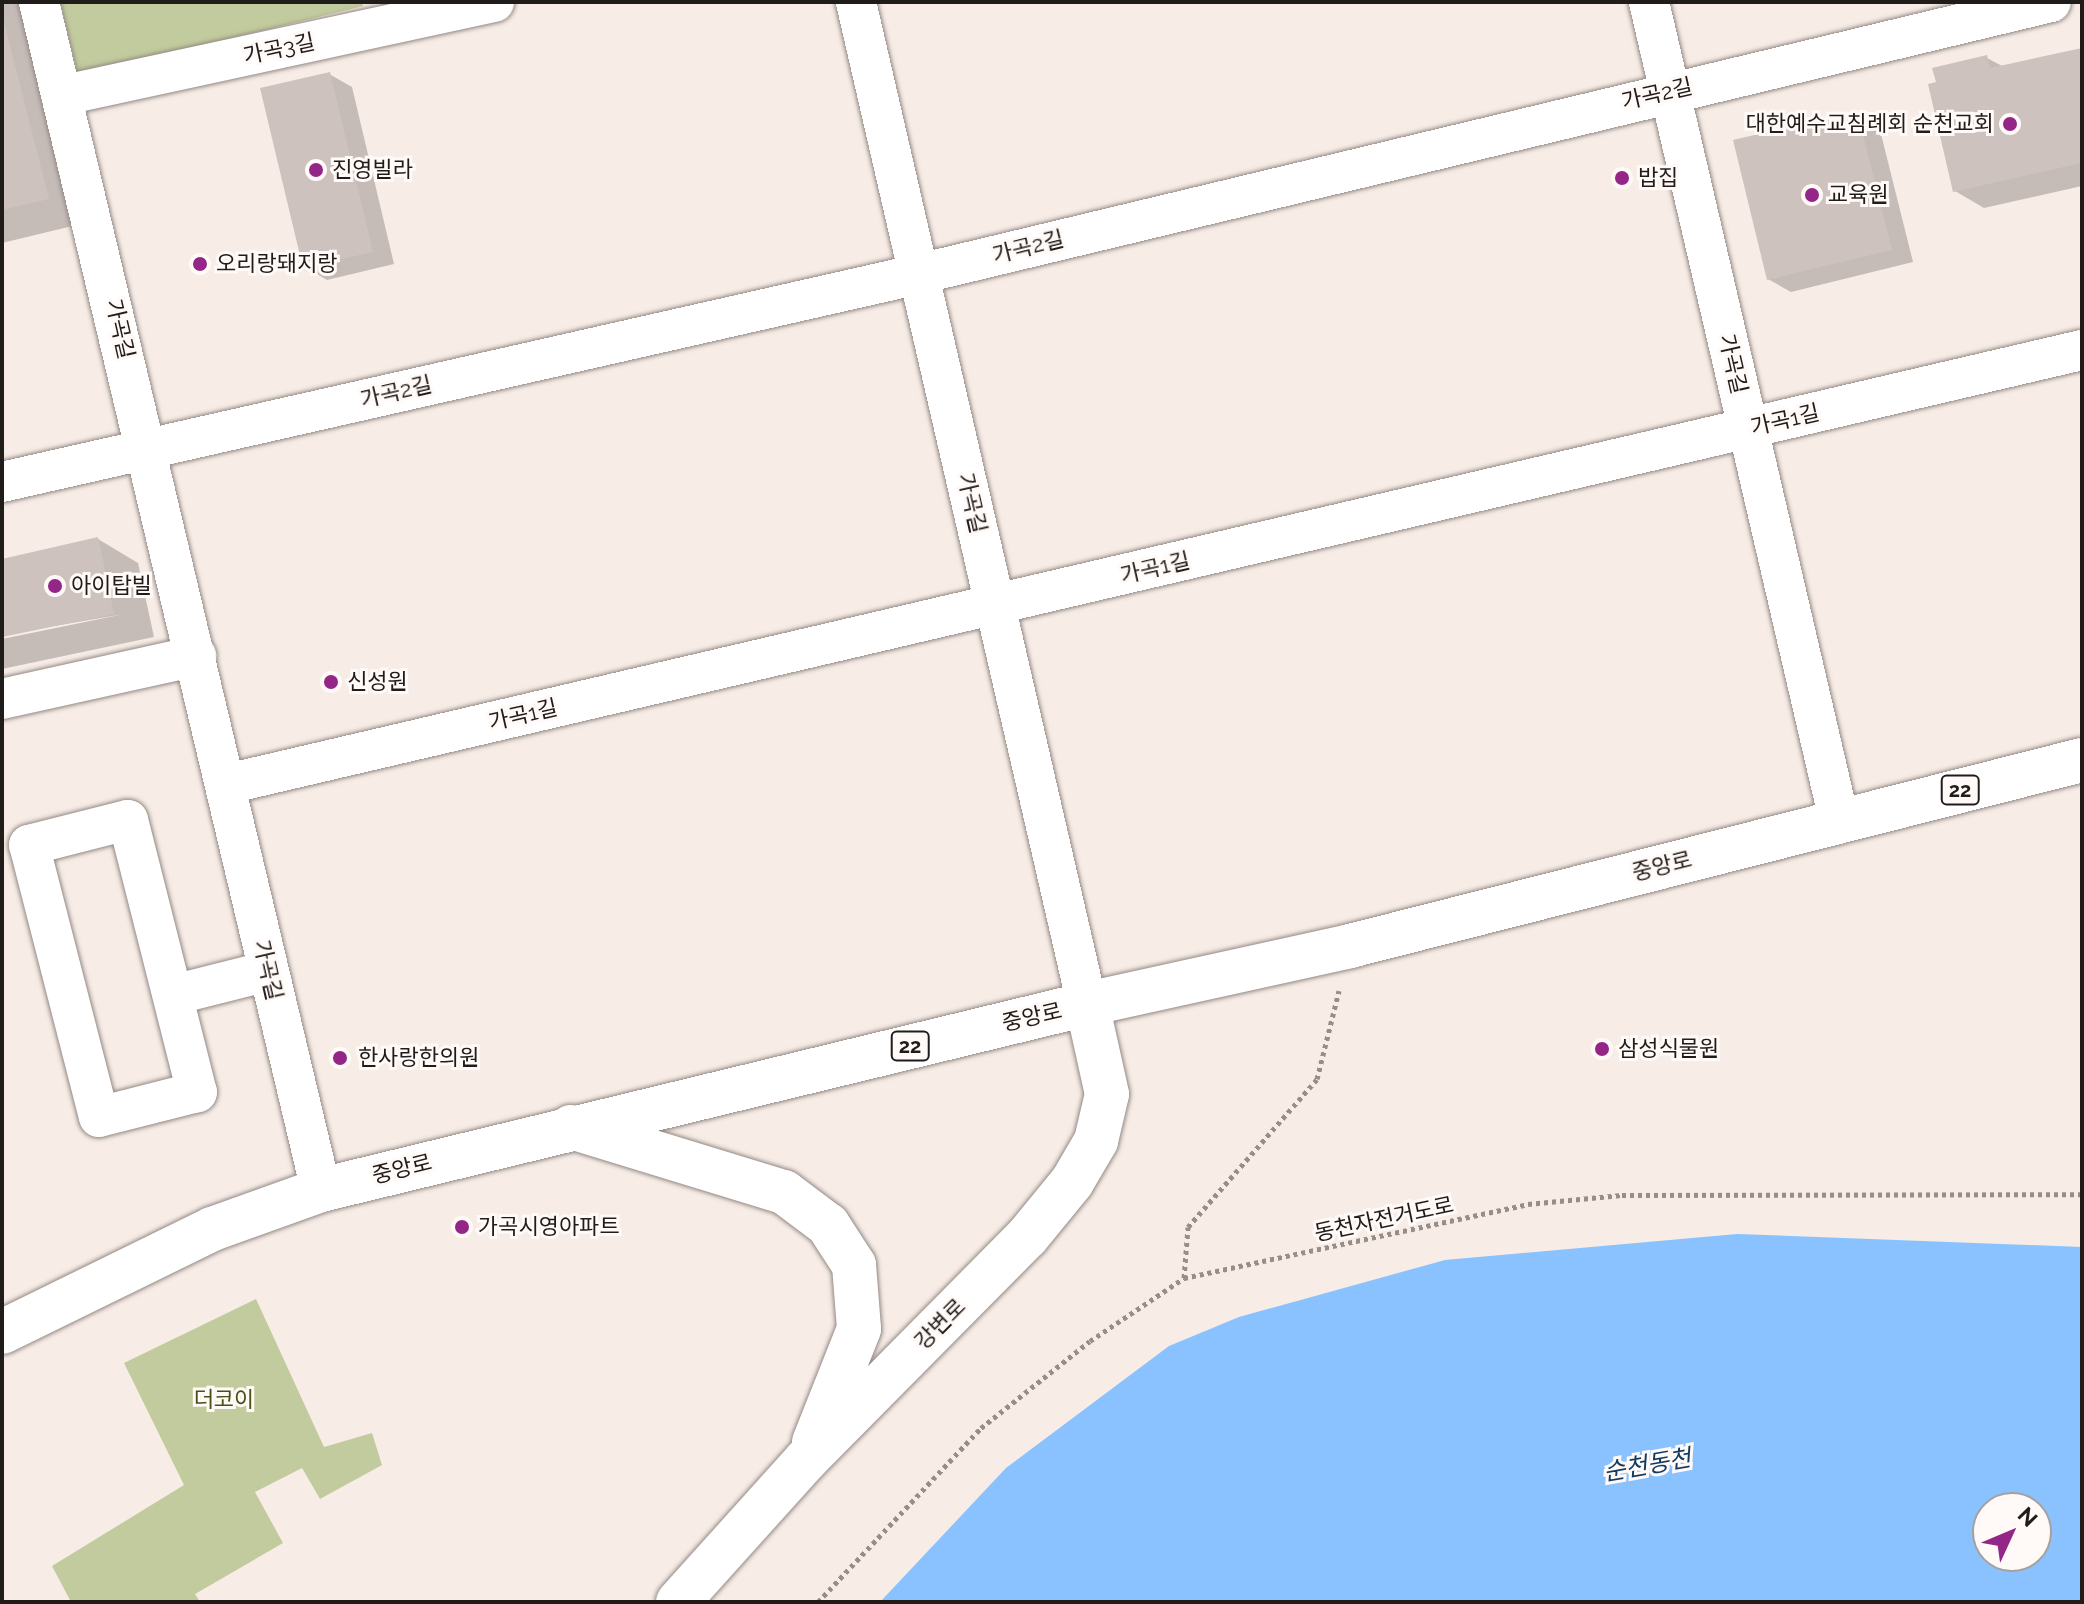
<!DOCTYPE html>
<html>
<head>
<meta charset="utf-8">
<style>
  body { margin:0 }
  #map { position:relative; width:2084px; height:1604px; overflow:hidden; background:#f7ece6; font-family:Raleway,"Noto Sans KR",sans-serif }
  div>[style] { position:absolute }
  .green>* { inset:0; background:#c2cb9d }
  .water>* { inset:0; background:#89c2ff }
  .shadow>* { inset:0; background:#0003 }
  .building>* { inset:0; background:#cdc2bd }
  .path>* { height:5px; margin-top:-2.5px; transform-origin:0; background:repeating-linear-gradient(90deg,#968e8a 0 4px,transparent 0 8px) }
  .roads { filter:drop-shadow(0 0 2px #938984) drop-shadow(0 0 2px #938984) }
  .minor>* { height:40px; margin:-20px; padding:0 20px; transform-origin:20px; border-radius:20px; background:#fff }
  .major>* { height:44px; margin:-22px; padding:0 22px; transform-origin:22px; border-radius:22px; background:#fff }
  .dots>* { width:22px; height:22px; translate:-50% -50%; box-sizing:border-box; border:4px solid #fffaf8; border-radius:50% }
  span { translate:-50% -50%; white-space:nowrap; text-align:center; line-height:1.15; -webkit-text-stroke:6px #fffaf8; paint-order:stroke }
  .shield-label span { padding:2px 6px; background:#fffaf8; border:2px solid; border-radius:6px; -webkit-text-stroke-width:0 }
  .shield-label { font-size:20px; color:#201c1a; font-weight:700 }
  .street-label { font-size:22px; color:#201c1a }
  .poi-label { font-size:22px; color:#201c1a }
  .right { translate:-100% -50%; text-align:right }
  .left { translate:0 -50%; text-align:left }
  .park-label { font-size:22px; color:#485015 }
  .water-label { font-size:24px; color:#123b61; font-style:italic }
  .frame { position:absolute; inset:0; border:4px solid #201c1a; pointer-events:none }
  .north { position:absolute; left:1972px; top:1492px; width:80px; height:80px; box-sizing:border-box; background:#fffaf8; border:2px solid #a6a19f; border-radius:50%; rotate:46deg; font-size:22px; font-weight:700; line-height:32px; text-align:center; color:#201c1a }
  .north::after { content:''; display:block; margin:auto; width:28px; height:36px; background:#932687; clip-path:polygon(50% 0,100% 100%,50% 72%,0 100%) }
</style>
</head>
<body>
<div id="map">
  <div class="green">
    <i style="clip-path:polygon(60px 2px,362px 2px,363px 6px,78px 76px)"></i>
    <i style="clip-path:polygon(256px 1299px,324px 1447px,372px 1433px,382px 1465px,320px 1499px,302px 1468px,255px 1492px,283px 1543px,195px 1594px,200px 1602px,71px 1602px,52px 1566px,184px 1485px,124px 1363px)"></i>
  </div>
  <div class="water">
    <i style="clip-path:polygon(evenodd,1737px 1234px,2082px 1247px,2082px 1602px,880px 1602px,1006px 1468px,1169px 1346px,1239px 1317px,1445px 1260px,1737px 1234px,1988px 1508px,2036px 1508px,2036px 1556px,1988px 1556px,1988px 1508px)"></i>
  </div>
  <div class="shadow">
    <i style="clip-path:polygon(2px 2px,34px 2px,89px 222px,2px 243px)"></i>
    <i style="clip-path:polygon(376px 2px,493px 2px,409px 21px)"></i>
    <i style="clip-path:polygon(2082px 50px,2082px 186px,1984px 208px,1955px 191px,1987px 58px,2004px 67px)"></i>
    <i style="clip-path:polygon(329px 74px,352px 87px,394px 264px,327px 280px,305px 267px)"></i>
    <i style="clip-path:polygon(1857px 113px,1879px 126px,1913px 262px,1791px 292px,1768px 279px)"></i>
    <i style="clip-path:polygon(98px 539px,138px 563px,154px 637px,2px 669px,2px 639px,124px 614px,2px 635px,2px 561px)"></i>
  </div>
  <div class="building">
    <i style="clip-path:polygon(2px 14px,49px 199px,2px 210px)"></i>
    <i style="clip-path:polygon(2082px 48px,2082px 163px,1953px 192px,1928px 84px,1936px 82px,1932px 68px,1987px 55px,1990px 68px)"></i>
    <i style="clip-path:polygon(330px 72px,373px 252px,303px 268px,260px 88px)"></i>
    <i style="clip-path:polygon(1857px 111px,1892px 250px,1767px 280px,1733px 140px)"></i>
    <i style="clip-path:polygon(98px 537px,114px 614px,2px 637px,2px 559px)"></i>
  </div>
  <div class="path">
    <i style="left:1184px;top:1278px;width:51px;rotate:-85.5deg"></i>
    <i style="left:1188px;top:1227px;width:196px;rotate:-48.9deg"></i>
    <i style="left:1317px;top:1079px;width:91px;rotate:-76deg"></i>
    <i style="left:818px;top:1602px;width:238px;rotate:-46.9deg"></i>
    <i style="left:981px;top:1428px;width:139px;rotate:-38.6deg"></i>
    <i style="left:1090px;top:1341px;width:113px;rotate:-33.8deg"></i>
    <i style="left:1184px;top:1278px;width:352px;rotate:-12.1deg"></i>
    <i style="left:1528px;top:1204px;width:94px;rotate:-5.5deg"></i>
    <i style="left:1622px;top:1195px;width:460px;rotate:-0.1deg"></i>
  </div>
  <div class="roads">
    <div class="minor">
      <i style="left:39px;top:2px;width:1221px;rotate:76.65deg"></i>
      <i style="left:856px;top:2px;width:1028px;rotate:77.02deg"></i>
      <i style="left:1649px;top:2px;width:840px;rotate:76.92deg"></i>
      <i style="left:64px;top:95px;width:440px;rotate:-12.2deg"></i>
      <i style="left:2px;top:482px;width:940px;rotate:-12.78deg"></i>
      <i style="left:919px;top:274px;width:1164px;rotate:-13.51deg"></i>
      <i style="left:2px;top:699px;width:199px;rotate:-12.5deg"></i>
      <i style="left:227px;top:784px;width:1905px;rotate:-13.17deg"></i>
      <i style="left:128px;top:820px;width:281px;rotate:75.8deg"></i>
      <i style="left:197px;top:1092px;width:101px;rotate:165.7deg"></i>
      <i style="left:99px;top:1117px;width:281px;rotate:-104.4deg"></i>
      <i style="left:29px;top:845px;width:102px;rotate:-14.2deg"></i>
      <i style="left:173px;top:995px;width:98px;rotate:-14.2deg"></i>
    </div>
    <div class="major">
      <i style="left:571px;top:1127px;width:223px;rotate:17deg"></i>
      <i style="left:784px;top:1192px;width:55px;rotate:36.9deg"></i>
      <i style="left:828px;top:1225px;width:48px;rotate:57deg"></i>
      <i style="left:854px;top:1265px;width:64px;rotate:85.5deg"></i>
      <i style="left:859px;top:1329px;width:122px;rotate:111.7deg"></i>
      <i style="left:2px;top:1332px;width:234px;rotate:-26.1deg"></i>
      <i style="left:212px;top:1229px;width:116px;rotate:-19.7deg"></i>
      <i style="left:321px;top:1190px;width:788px;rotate:-13.65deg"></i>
      <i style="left:1087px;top:1004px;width:269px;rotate:-12.4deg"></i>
      <i style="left:1350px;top:946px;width:755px;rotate:-14.26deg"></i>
      <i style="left:678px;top:1602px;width:191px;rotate:-48deg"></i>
      <i style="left:806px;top:1460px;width:314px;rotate:-45.3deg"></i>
      <i style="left:1027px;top:1237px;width:71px;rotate:-50.7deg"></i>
      <i style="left:1072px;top:1182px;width:48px;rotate:-59.7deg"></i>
      <i style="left:1096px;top:1141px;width:48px;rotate:-76.8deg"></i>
      <i style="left:1107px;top:1094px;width:92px;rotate:-102.5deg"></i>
    </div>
  </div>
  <div class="dots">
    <i style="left:2010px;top:124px;background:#932687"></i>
    <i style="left:316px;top:170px;background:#932687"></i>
    <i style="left:1622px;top:178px;background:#932687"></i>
    <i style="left:1812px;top:195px;background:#932687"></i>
    <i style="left:200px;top:264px;background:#932687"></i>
    <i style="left:55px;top:586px;background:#932687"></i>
    <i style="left:331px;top:682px;background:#932687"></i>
    <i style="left:1602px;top:1049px;background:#932687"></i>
    <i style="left:340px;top:1058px;background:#932687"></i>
    <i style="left:462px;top:1227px;background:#932687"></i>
  </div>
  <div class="shield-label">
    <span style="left:1960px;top:790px">22</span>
    <span style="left:910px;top:1046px">22</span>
  </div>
  <div class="street-label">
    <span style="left:279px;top:49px;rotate:-12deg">가곡3길</span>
    <span style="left:1657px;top:94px;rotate:-13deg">가곡2길</span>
    <span style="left:1028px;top:247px;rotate:-14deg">가곡2길</span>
    <span style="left:120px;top:329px;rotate:77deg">가곡길</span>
    <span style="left:1733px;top:364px;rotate:77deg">가곡길</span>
    <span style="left:396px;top:392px;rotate:-13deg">가곡2길</span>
    <span style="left:1785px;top:420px;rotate:-13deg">가곡1길</span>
    <span style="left:972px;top:503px;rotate:77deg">가곡길</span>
    <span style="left:1155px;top:568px;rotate:-13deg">가곡1길</span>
    <span style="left:523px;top:715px;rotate:-13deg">가곡1길</span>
    <span style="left:1662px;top:866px;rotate:-14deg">중앙로</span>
    <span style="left:268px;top:970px;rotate:77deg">가곡길</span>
    <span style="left:1032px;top:1017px;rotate:-13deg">중앙로</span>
    <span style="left:402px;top:1169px;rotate:-14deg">중앙로</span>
    <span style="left:1384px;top:1219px;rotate:-12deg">동천자전거도로</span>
    <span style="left:940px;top:1324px;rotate:-45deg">강변로</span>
  </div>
  <div class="poi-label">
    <span class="right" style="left:1994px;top:124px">대한예수교침례회 순천교회</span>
    <span class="left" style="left:332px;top:170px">진영빌라</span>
    <span class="left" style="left:1638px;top:178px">밥집</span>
    <span class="left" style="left:1828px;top:195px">교육원</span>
    <span class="left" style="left:216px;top:264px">오리랑돼지랑</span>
    <span class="left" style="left:71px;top:586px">아이탑빌</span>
    <span class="left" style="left:347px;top:682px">신성원</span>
    <span class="left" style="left:1618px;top:1049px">삼성식물원</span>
    <span class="left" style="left:358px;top:1058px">한사랑한의원</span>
    <span class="left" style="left:478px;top:1227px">가곡시영아파트</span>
  </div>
  <div class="park-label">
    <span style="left:224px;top:1400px">더코이</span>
  </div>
  <div class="water-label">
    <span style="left:1647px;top:1465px;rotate:-10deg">순천동천</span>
  </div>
  <div class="frame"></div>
  <div class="north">N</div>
</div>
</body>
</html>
